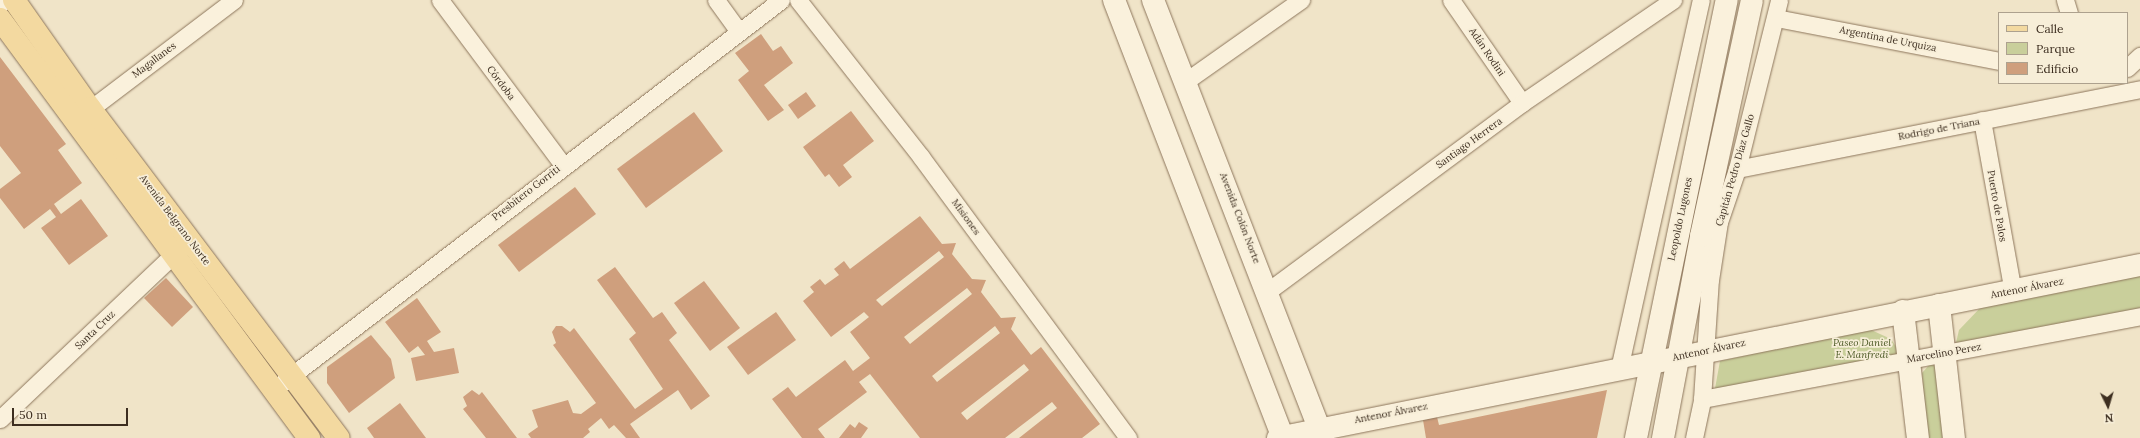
<!DOCTYPE html>
<html>
<head>
<meta charset="utf-8">
<style>
  body { margin:0 }
  #map { position:relative; width:2140px; height:438px; overflow:hidden; background:#f0e4c8; font-family:Lora,serif }
  div>[style] { position:absolute }
  .green>* { inset:0; background:#c9cf9b }
  .building>* { inset:0; background:#cf9f7d }
  .roads { filter:drop-shadow(0 0 1px #8d765c) drop-shadow(0 0 1px #8d765c) }
  .street>* { height:17px; margin:-8.5px; padding:0 8.5px; transform-origin:8.5px; border-radius:8.5px; background:#faf1dc }
  .secondary>* { height:22px; margin:-11px; padding:0 11px; transform-origin:11px; border-radius:11px; background:#faf1dc }
  .primary>* { height:22px; margin:-11px; padding:0 11px; transform-origin:11px; border-radius:11px; background:#f3d9a0 }
  span { translate:-50% -50%; white-space:nowrap; text-align:center; line-height:1.15; -webkit-text-stroke:3.5px #f7eed8; paint-order:stroke }
  .street-label { font-size:10px; color:#3d2e20 }
  .park-label { font-size:10px; color:#4d5a26; font-style:italic }
  .legend { position:absolute; left:1998px; top:12px; width:130px; height:72px; box-sizing:border-box; background:#f7eed8; border:1px solid #ada18e; margin:0; padding:5px 7px; list-style:none; font-size:12px; color:#3d2e20 }
  .legend li { display:flex; align-items:center; gap:8px; height:20px }
  .legend b { width:20px; border:1px solid #ada18e }
  .north { position:absolute; left:2088px; top:386px; width:40px; height:40px; -webkit-text-stroke:3px #f7eed8; paint-order:stroke; rotate:175deg; font-size:11px; font-weight:700; line-height:16px; text-align:center; color:#3d2e20 }
  .north::after { content:''; display:block; margin:auto; width:14px; height:18px; background:#3d2e20; clip-path:polygon(50% 0,100% 100%,50% 72%,0 100%) }
  .scale { position:absolute; left:12px; top:408px; width:116px; height:18px; box-sizing:border-box; border:2px solid #3d2e20; border-top:0; padding-left:5px; font-size:12px; line-height:14px; white-space:nowrap; color:#3d2e20; -webkit-text-stroke:3px #f7eed8; paint-order:stroke }
</style>
</head>
<body>
<div id="map">
  <div class="green">
    <i style="clip-path:polygon(2140px 273px,2140px 311px,1955px 347px,1959px 330px,1981px 307px)"></i>
    <i style="clip-path:polygon(1869px 329px,1891px 339px,1902px 356px,1714px 394px,1720px 361px)"></i>
    <i style="clip-path:polygon(1930px 364px,1939px 367px,1947px 438px,1927px 438px,1922px 373px)"></i>
  </div>
  <div class="building">
    <i style="clip-path:polygon(761px 34px,773px 51px,781px 46px,793px 63px,764px 85px,784px 110px,768px 121px,738px 80px,749px 71px,735px 53px)"></i>
    <i style="clip-path:polygon(0 57px,66px 144px,58px 150px,82px 183px,54px 204px,61px 214px,81px 199px,108px 236px,69px 265px,41px 228px,56px 217px,50px 209px,24px 229px,0 198px,0 189px,21px 173px,0 146px)"></i>
    <i style="clip-path:polygon(806px 92px,816px 106px,798px 119px,788px 105px)"></i>
    <i style="clip-path:polygon(851px 111px,874px 141px,843px 165px,852px 177px,839px 187px,829px 174px,825px 177px,803px 147px)"></i>
    <i style="clip-path:polygon(694px 112px,723px 151px,646px 208px,617px 169px)"></i>
    <i style="clip-path:polygon(575px 187px,596px 214px,519px 272px,498px 245px)"></i>
    <i style="clip-path:polygon(evenodd,920px 216px,942px 244px,956px 243px,952px 254px,972px 279px,986px 280px,981px 292px,1001px 318px,1016px 317px,1011px 329px,1031px 355px,1041px 347px,1100px 424px,1082px 438px,1019px 438px,1057px 408px,1052px 402px,1005px 438px,920px 438px,870px 374px,859px 382px,867px 392px,818px 429px,825px 438px,802px 438px,772px 399px,788px 387px,796px 397px,845px 360px,853px 371px,870px 358px,850px 332px,869px 317px,864px 312px,831px 337px,803px 301px,814px 292px,810px 287px,820px 279px,825px 285px,839px 275px,834px 269px,844px 261px,850px 269px,920px 216px,939px 251px,944px 257px,882px 306px,876px 300px,939px 251px,920px 216px,967px 288px,972px 294px,910px 344px,904px 337px,967px 288px,920px 216px,995px 326px,1000px 333px,937px 382px,932px 376px,995px 326px,920px 216px,1024px 364px,1029px 370px,967px 420px,961px 413px,1024px 364px)"></i>
    <i style="clip-path:polygon(615px 267px,653px 318px,662px 312px,677px 333px,669px 340px,710px 396px,691px 410px,678px 390px,630px 424px,640px 438px,626px 438px,614px 425px,609px 429px,601px 418px,588px 429px,590px 432px,583px 438px,531px 438px,528px 434px,538px 427px,532px 410px,568px 400px,573px 413px,581px 414px,596px 403px,553px 345px,556px 343px,552px 332px,556px 326px,562px 326px,570px 332px,574px 328px,635px 409px,663px 389px,629px 339px,636px 333px,597px 280px)"></i>
    <i style="clip-path:polygon(166px 278px,193px 307px,172px 327px,144px 298px)"></i>
    <i style="clip-path:polygon(704px 281px,740px 328px,710px 351px,674px 303px)"></i>
    <i style="clip-path:polygon(417px 298px,441px 332px,427px 341px,434px 352px,454px 348px,459px 373px,416px 381px,411px 358px,425px 355px,418px 346px,409px 353px,385px 322px)"></i>
    <i style="clip-path:polygon(776px 312px,796px 340px,748px 375px,727px 347px)"></i>
    <i style="clip-path:polygon(371px 335px,391px 359px,395px 378px,349px 413px,327px 383px,327px 367px)"></i>
    <i style="clip-path:polygon(472px 390px,479px 395px,482px 392px,517px 438px,486px 438px,463px 409px,467px 406px,463px 397px)"></i>
    <i style="clip-path:polygon(1607px 390px,1597px 438px,1426px 438px,1423px 420px,1437px 417px,1439px 425px)"></i>
    <i style="clip-path:polygon(400px 403px,426px 438px,374px 438px,367px 428px)"></i>
    <i style="clip-path:polygon(859px 422px,868px 428px,861px 438px,839px 438px,850px 424px,855px 428px)"></i>
  </div>
  <div class="roads">
    <div class="street">
      <i style="left:440px;top:0;width:206px;rotate:53.3deg"></i>
      <i style="left:716px;top:0;width:39px;rotate:54deg"></i>
      <i style="left:798px;top:0;width:199px;rotate:51.9deg"></i>
      <i style="left:921px;top:157px;width:349px;rotate:53.6deg"></i>
      <i style="left:1451px;top:0;width:125px;rotate:55.4deg"></i>
      <i style="left:2065px;top:0;width:14px;rotate:73deg"></i>
      <i style="left:0;top:4px;width:6px;rotate:-39deg"></i>
      <i style="left:1776px;top:18px;width:227px;rotate:10.9deg"></i>
      <i style="left:2127px;top:68px;width:18px;rotate:-43deg"></i>
      <i style="left:1186px;top:81px;width:141px;rotate:-35.2deg"></i>
      <i style="left:81px;top:116px;width:192px;rotate:-37.2deg"></i>
      <i style="left:1982px;top:120px;width:175px;rotate:79.8deg"></i>
      <i style="left:1737px;top:169px;width:411px;rotate:-11.2deg"></i>
      <i style="left:1268px;top:291px;width:316px;rotate:-36.5deg"></i>
      <i style="left:1522px;top:103px;width:183px;rotate:-34.3deg"></i>
      <i style="left:1619px;top:369px;width:378px;rotate:-77.5deg"></i>
      <i style="left:282px;top:383px;width:629px;rotate:-37.51deg"></i>
      <i style="left:1702px;top:399px;width:446px;rotate:-10.7deg"></i>
      <i style="left:0;top:419px;width:251px;rotate:-43.5deg"></i>
      <i style="left:1694px;top:438px;width:40px;rotate:-78deg"></i>
      <i style="left:1702px;top:399px;width:119px;rotate:-86.2deg"></i>
      <i style="left:1710px;top:280px;width:59px;rotate:-81.2deg"></i>
      <i style="left:1719px;top:222px;width:56px;rotate:-71.2deg"></i>
      <i style="left:1737px;top:169px;width:174px;rotate:-76deg"></i>
    </div>
    <div class="secondary">
      <i style="left:1114px;top:0;width:469px;rotate:68.9deg"></i>
      <i style="left:1153px;top:0;width:470px;rotate:68.8deg"></i>
      <i style="left:1939px;top:305px;width:134px;rotate:83.6deg"></i>
      <i style="left:1903px;top:311px;width:128px;rotate:83.3deg"></i>
      <i style="left:1278px;top:438px;width:879px;rotate:-11.35deg"></i>
      <i style="left:1636px;top:438px;width:447px;rotate:-78.3deg"></i>
      <i style="left:1663px;top:438px;width:206px;rotate:-79.3deg"></i>
      <i style="left:1701px;top:236px;width:241px;rotate:-77.8deg"></i>
    </div>
    <div class="primary">
      <i style="left:14px;top:0;width:132px;rotate:54.9deg"></i>
      <i style="left:90px;top:108px;width:413px;rotate:53deg"></i>
      <i style="left:0;top:19px;width:521px;rotate:53.59deg"></i>
    </div>
  </div>
  <div class="street-label">
    <span style="left:1888px;top:39px;rotate:11deg">Argentina de Urquiza</span>
    <span style="left:1487px;top:52px;rotate:56deg">Adán Rodini</span>
    <span style="left:154px;top:60px;rotate:-37deg">Magallanes</span>
    <span style="left:501px;top:83px;rotate:53deg">Córdoba</span>
    <span style="left:1939px;top:129px;rotate:-11deg">Rodrigo de Triana</span>
    <span style="left:1469px;top:143px;rotate:-36deg">Santiago Herrera</span>
    <span style="left:1735px;top:170px;rotate:-74deg">Capitán Pedro Díaz Gallo</span>
    <span style="left:526px;top:193px;rotate:-38deg">Presbítero Gorriti</span>
    <span style="left:1997px;top:206px;rotate:80deg">Puerto de Palos</span>
    <span style="left:966px;top:217px;rotate:54deg">Misiones</span>
    <span style="left:1240px;top:218px;rotate:69deg">Avenida Colón Norte</span>
    <span style="left:1680px;top:219px;rotate:-78deg">Leopoldo Lugones</span>
    <span style="left:175px;top:220px;rotate:53deg">Avenida Belgrano Norte</span>
    <span style="left:2027px;top:288px;rotate:-11deg">Antenor Álvarez</span>
    <span style="left:95px;top:330px;rotate:-44deg">Santa Cruz</span>
    <span style="left:1709px;top:350px;rotate:-12deg">Antenor Álvarez</span>
    <span style="left:1944px;top:353px;rotate:-10deg">Marcelino Perez</span>
    <span style="left:1391px;top:413px;rotate:-11deg">Antenor Álvarez</span>
  </div>
  <div class="park-label">
    <span style="left:1862px;top:348px">Paseo Daniel<br>E. Manfredi</span>
  </div>
  <ul class="legend">
  <li><b style="height:5px;background:#f3d9a0"></b>Calle</li>
  <li><b style="height:11px;background:#c9cf9b"></b>Parque</li>
  <li><b style="height:11px;background:#cf9f7d"></b>Edificio</li>
  </ul>
  <div class="north">N</div>
  <div class="scale">50 m</div>
</div>
</body>
</html>
